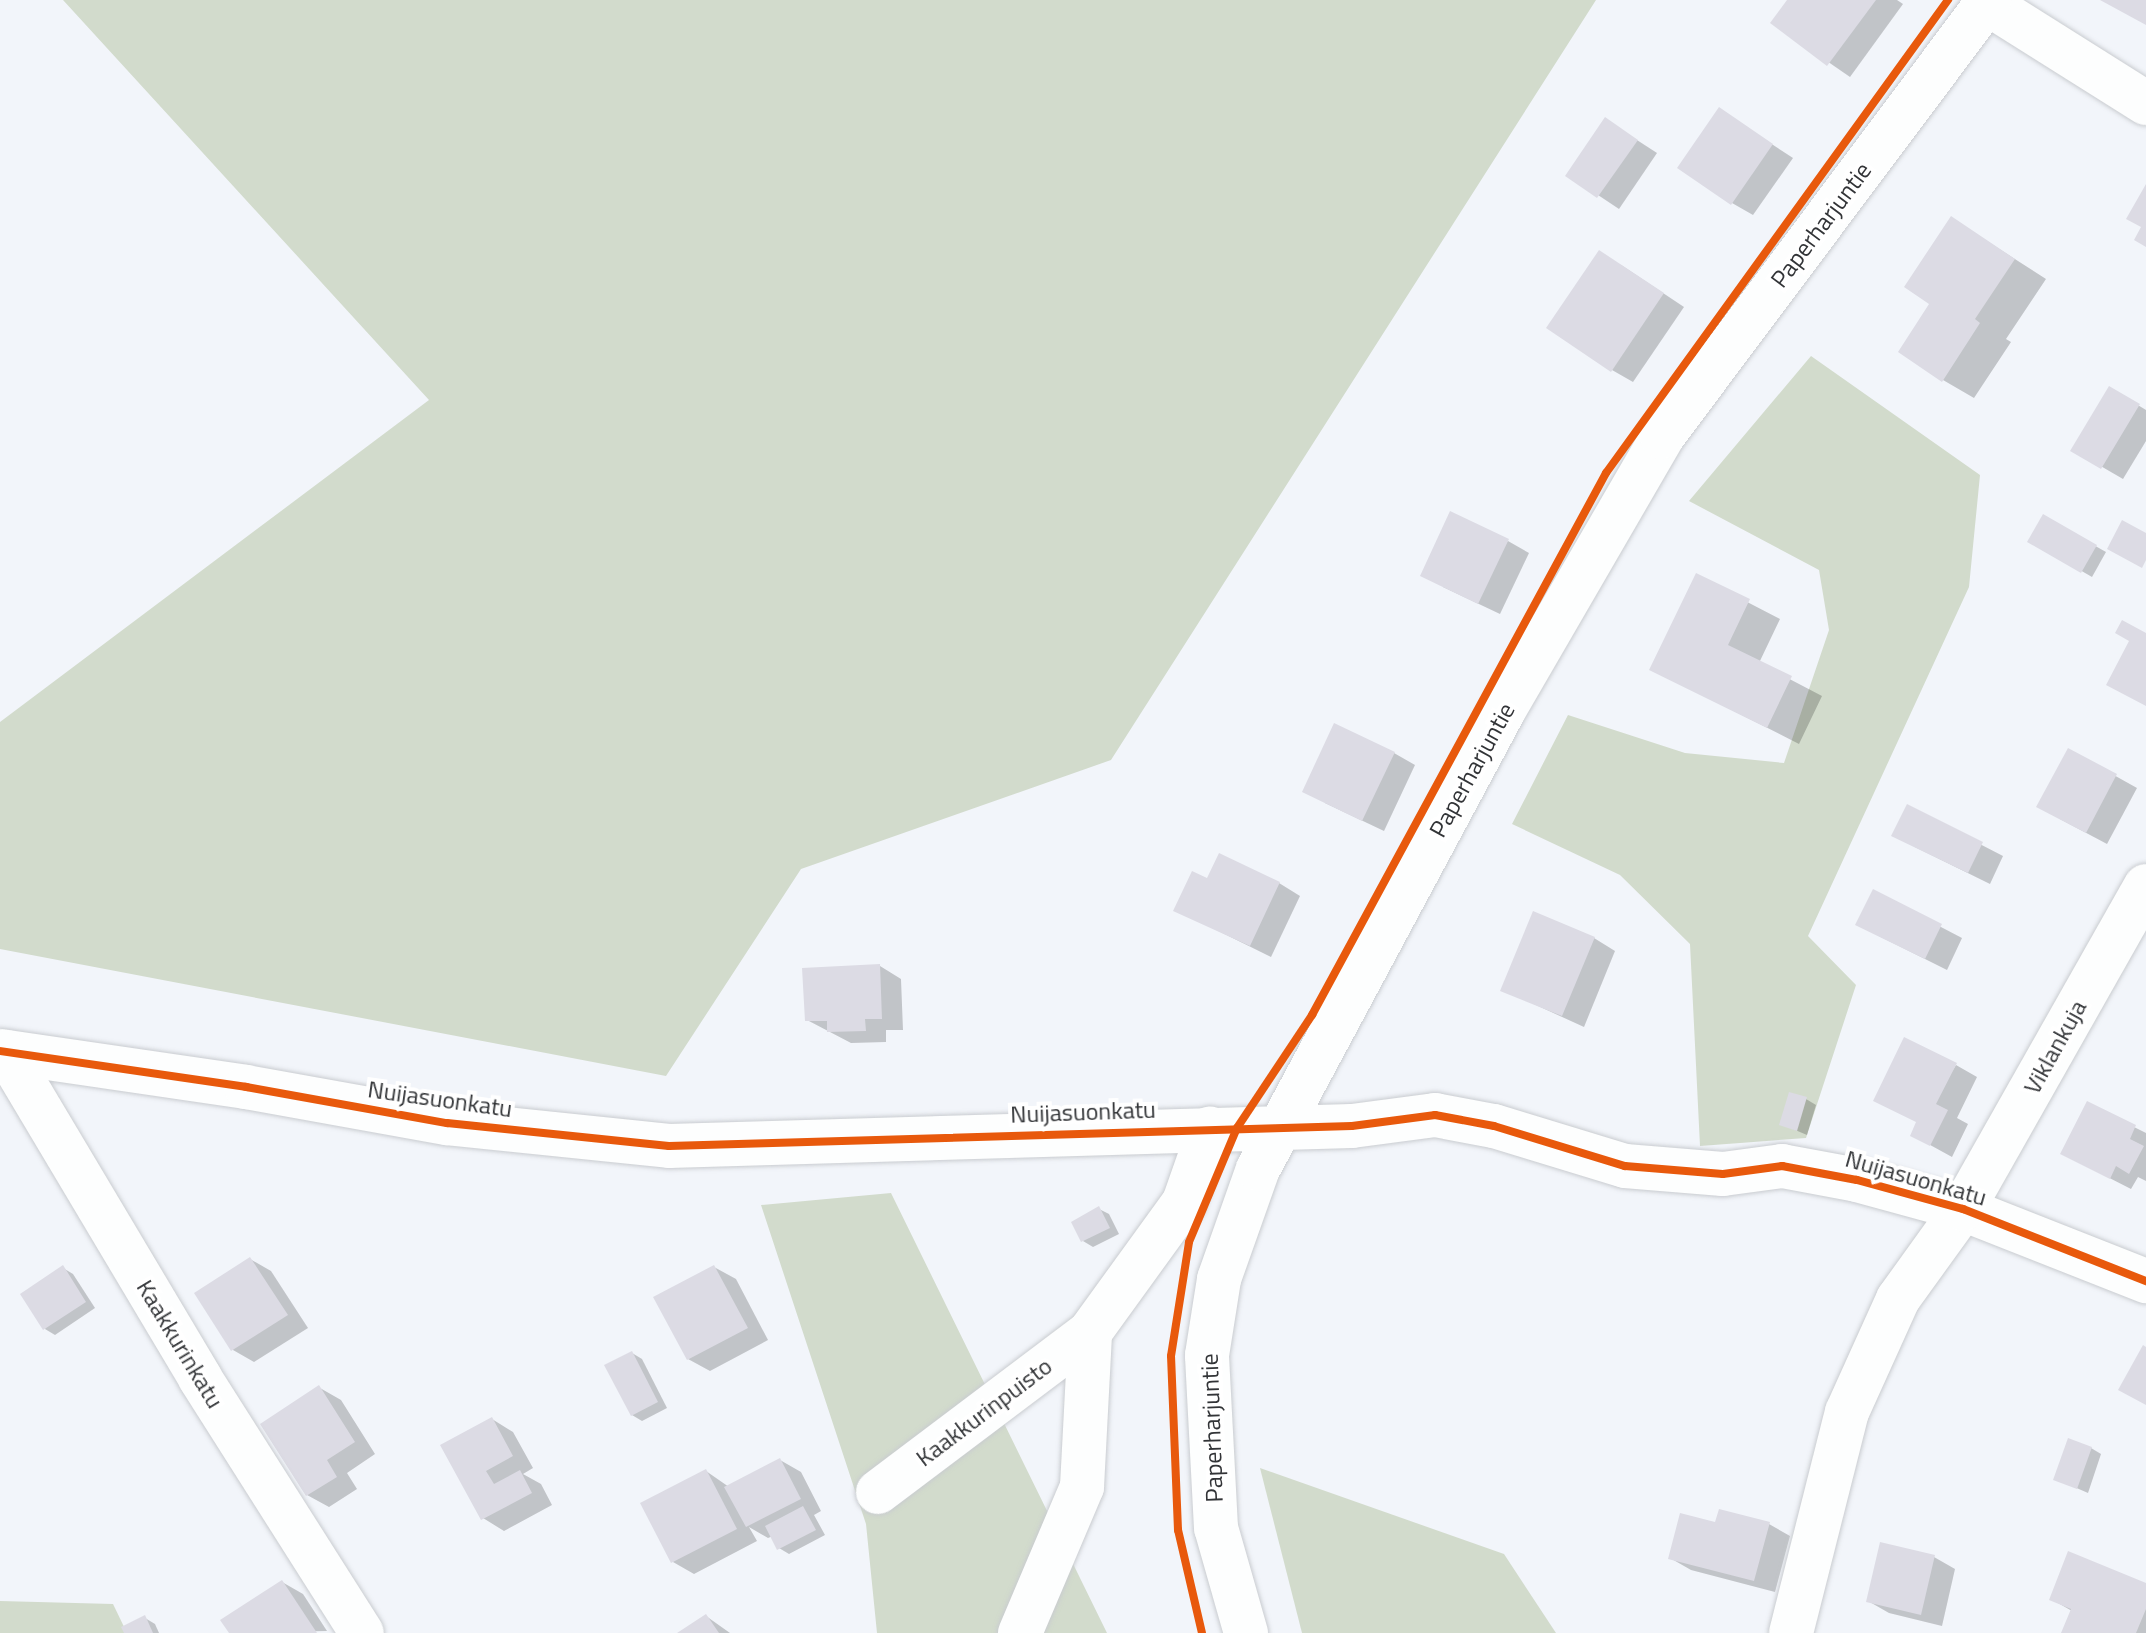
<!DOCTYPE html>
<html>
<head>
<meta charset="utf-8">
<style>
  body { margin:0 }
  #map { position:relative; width:2146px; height:1633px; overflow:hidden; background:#f2f5fa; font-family:"Titillium Web",sans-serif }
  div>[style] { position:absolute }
  .forest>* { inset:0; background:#d2dbcc }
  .shadow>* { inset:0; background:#0003 }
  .building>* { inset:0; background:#dcdbe4 }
  .roads { filter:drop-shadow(0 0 2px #c9ccd0) drop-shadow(0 0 2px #c9ccd0) }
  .minor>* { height:44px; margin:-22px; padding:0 22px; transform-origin:22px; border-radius:22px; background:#fdfefe }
  .cycleway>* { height:8px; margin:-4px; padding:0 4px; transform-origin:4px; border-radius:4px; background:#e8590c }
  span { translate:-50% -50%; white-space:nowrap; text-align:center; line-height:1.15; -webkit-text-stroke:8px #fff; paint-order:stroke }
  .street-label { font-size:24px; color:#323437 }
</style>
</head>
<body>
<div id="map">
  <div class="forest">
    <i style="clip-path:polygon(63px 0,1596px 0,1111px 760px,801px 869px,666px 1076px,0 949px,0 722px,429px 400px)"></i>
    <i style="clip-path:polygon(1811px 356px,1980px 475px,1969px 587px,1808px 936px,1856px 985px,1806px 1138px,1700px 1146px,1690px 944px,1620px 875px,1512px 824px,1568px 715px,1685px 753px,1784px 763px,1829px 630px,1819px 570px,1689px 501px)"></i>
    <i style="clip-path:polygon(891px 1193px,1107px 1633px,877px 1633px,866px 1524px,761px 1205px)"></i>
    <i style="clip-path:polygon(1260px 1468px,1504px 1554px,1556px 1633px,1302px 1633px)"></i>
    <i style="clip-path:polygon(0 1601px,113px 1604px,127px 1633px,0 1633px)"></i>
  </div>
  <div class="shadow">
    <i style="clip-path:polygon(1789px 0,1897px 0,1903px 4px,1850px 77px,1772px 23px)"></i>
    <i style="clip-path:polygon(1720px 110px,1793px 158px,1753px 215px,1732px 203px)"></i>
    <i style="clip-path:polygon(1606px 120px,1657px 153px,1619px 209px,1568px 175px)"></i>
    <i style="clip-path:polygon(1951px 218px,2046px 279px,2006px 339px,2011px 342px,1974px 398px,1943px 380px)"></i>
    <i style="clip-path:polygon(1621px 265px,1684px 307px,1633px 382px,1612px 370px)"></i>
    <i style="clip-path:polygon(2110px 388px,2146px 410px,2146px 441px,2123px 479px,2073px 450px)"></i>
    <i style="clip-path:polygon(2044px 517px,2106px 552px,2092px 577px,2030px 541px)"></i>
    <i style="clip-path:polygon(1508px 541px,1529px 553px,1500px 614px,1443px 587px)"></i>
    <i style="clip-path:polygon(1697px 576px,1780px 619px,1759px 663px,1822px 696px,1799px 744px,1651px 669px)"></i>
    <i style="clip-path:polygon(2069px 750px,2137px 788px,2107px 844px,2060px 819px)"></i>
    <i style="clip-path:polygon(1394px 753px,1415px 765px,1384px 831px,1325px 803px)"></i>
    <i style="clip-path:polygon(1908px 807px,2003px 856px,1990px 884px,1915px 847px)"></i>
    <i style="clip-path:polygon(1208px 880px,1279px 883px,1300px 896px,1271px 957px,1176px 910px)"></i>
    <i style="clip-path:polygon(1874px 892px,1962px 938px,1947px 970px,1879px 936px)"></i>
    <i style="clip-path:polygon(1594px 938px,1615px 951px,1584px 1027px,1503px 990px)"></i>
    <i style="clip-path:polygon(880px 966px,901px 979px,903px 1030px,886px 1030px,886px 1042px,851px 1043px,807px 1020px)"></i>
    <i style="clip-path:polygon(1956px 1065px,1977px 1077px,1957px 1118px,1968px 1124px,1952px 1157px,1912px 1135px)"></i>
    <i style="clip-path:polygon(1806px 1099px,1816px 1105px,1807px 1135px,1781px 1124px)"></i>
    <i style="clip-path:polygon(2088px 1104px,2146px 1133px,2146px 1181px,2138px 1177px,2131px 1189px,2084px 1165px)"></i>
    <i style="clip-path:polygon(1099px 1209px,1109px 1214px,1119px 1234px,1093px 1247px,1083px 1241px)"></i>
    <i style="clip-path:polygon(250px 1259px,271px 1271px,308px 1328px,254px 1362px,233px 1350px)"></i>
    <i style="clip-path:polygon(714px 1267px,736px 1279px,768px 1340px,710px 1371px,688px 1359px)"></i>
    <i style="clip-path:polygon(63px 1268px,73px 1274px,95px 1308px,55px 1335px,45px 1329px)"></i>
    <i style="clip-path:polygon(632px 1353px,642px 1359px,667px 1408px,642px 1421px,632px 1415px)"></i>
    <i style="clip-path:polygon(320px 1388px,341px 1400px,375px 1454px,347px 1473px,357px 1489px,329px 1507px,307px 1495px)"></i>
    <i style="clip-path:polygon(492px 1419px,513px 1432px,533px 1468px,523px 1474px,541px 1484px,552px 1505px,504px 1531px,483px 1518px,443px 1446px)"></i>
    <i style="clip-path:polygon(2091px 1448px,2101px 1454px,2088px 1493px,2056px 1479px)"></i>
    <i style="clip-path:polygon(780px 1460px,801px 1472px,821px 1511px,814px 1515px,825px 1535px,789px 1554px,779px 1548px,773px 1536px,768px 1538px,749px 1527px,757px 1541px,694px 1574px,673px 1562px,706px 1471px,729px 1487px)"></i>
    <i style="clip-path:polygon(1769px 1524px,1790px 1536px,1775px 1592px,1691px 1570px,1670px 1558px,1717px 1525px)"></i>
    <i style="clip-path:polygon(1934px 1557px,1955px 1569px,1942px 1626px,1889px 1613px,1868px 1601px)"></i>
    <i style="clip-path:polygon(282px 1582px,303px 1594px,327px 1631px,231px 1633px)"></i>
    <i style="clip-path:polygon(2146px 1585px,2146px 1633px,2063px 1633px,2072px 1611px,2051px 1599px)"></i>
    <i style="clip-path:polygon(706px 1616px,730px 1633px,681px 1633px)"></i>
    <i style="clip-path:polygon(145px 1618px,155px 1624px,159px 1633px,126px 1633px)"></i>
  </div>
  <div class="building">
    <i style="clip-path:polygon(1787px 0,1876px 0,1827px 66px,1770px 23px)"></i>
    <i style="clip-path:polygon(2100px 0,2146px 0,2146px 25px)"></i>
    <i style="clip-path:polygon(1719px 107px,1773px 144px,1731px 205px,1677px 168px)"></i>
    <i style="clip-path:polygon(1605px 117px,1638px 140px,1597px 198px,1565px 176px)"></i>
    <i style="clip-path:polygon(2146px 184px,2146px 247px,2134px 240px,2141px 227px,2126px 219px)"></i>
    <i style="clip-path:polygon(1951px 216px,2015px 259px,1975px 319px,1980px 323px,1942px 382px,1898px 352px,1929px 304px,1904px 287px)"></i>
    <i style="clip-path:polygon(1599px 250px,1664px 293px,1611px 372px,1546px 328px)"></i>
    <i style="clip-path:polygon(2109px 386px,2140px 404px,2101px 469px,2070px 451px)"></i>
    <i style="clip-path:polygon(1450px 511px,1509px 539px,1478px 604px,1420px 576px)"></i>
    <i style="clip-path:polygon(2043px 514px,2097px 545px,2081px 573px,2027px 542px)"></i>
    <i style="clip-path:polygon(2122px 520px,2146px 533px,2146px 560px,2142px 568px,2107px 549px)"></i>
    <i style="clip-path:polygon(1696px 573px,1750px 599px,1728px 645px,1792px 676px,1767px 728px,1649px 670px)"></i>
    <i style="clip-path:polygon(2122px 620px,2146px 633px,2146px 706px,2106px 685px,2129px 641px,2115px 633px)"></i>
    <i style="clip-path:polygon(1334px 723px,1395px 752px,1362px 821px,1302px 792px)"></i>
    <i style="clip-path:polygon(2068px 748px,2117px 774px,2086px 833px,2036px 807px)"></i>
    <i style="clip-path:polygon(1907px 804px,1983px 842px,1968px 873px,1891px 836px)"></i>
    <i style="clip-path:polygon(1219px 853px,1280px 882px,1250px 946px,1173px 911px,1192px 871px,1207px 878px)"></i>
    <i style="clip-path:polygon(1873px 889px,1942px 924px,1925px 959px,1855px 925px)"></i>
    <i style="clip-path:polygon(1533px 911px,1595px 937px,1562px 1016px,1500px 991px)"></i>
    <i style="clip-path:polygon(880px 964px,882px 1019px,865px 1019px,866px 1031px,827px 1032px,827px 1021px,805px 1021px,802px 968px)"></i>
    <i style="clip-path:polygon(1904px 1037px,1957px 1063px,1936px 1104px,1948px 1110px,1930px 1146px,1910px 1136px,1916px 1122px,1873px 1101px)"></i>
    <i style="clip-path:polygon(1789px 1092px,1807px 1097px,1797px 1131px,1779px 1125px)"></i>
    <i style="clip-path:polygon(2087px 1101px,2136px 1125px,2130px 1139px,2144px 1146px,2129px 1174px,2116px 1166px,2110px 1179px,2060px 1154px)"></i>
    <i style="clip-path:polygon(1099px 1206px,1110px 1228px,1081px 1242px,1071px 1222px)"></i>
    <i style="clip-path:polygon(250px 1257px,288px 1315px,231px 1351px,194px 1293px)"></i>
    <i style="clip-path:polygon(63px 1265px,86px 1302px,43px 1330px,20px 1294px)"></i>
    <i style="clip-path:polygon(714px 1265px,748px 1328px,687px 1360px,653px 1297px)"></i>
    <i style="clip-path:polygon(2143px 1345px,2146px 1347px,2146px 1405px,2118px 1390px)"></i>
    <i style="clip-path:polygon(632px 1351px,658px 1402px,631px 1416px,604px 1365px)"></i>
    <i style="clip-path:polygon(319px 1385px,355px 1442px,327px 1460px,337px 1477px,306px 1496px,260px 1424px)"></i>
    <i style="clip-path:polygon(492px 1417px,513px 1456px,486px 1471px,494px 1484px,520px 1470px,532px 1493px,481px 1520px,440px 1445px)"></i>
    <i style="clip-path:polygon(2068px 1438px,2092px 1447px,2077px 1489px,2053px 1480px)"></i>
    <i style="clip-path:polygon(780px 1458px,801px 1499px,746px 1527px,724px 1487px)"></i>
    <i style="clip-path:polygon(706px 1469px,737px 1529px,671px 1563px,640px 1503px)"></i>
    <i style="clip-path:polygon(803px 1506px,816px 1530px,777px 1550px,765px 1526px)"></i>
    <i style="clip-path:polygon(1719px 1509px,1770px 1522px,1754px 1581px,1668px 1559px,1680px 1513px,1715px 1522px)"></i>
    <i style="clip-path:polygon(1880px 1542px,1935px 1555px,1921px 1615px,1866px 1602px)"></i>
    <i style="clip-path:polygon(2068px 1551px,2146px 1583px,2146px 1609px,2136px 1633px,2061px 1633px,2071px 1609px,2049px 1600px)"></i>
    <i style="clip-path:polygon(282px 1580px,317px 1633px,229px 1633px,220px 1620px)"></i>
    <i style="clip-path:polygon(706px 1614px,719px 1633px,677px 1633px)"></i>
    <i style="clip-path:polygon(145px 1615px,153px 1633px,124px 1633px,121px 1627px)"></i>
  </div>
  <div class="roads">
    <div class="minor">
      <i style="left:1987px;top:3px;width:188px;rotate:32.2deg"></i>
      <i style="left:0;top:1051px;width:249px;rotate:8.3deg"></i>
      <i style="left:246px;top:1087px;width:204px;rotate:10.2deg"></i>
      <i style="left:447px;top:1123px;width:223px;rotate:5.9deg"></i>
      <i style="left:669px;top:1146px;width:683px;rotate:-1.68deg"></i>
      <i style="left:1352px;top:1126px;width:84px;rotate:-7.5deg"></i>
      <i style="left:1435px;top:1115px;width:60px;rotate:10.6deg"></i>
      <i style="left:1494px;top:1126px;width:137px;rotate:17deg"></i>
      <i style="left:1625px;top:1166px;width:98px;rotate:4.7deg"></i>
      <i style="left:1723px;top:1174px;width:60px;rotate:-7.7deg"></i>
      <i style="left:1782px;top:1166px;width:76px;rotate:10.6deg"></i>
      <i style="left:1857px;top:1180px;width:110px;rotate:15.3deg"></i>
      <i style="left:1963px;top:1209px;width:197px;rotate:21.5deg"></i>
      <i style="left:6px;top:1052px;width:379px;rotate:59.2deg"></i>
      <i style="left:200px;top:1378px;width:302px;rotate:57.6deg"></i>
      <i style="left:878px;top:1492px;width:266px;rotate:-37deg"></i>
      <i style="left:1090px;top:1332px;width:160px;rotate:-54.1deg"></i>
      <i style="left:1184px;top:1202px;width:78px;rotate:-70.6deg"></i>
      <i style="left:1020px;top:1633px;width:159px;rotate:-67deg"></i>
      <i style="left:1082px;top:1487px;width:155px;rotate:-87deg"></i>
      <i style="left:1246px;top:1633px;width:109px;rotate:-105.9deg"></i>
      <i style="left:1216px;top:1528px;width:173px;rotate:-93deg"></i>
      <i style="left:1207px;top:1355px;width:77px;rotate:-81deg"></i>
      <i style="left:1219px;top:1279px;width:117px;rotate:-70.5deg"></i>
      <i style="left:1258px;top:1169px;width:521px;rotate:-61.81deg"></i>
      <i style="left:1504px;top:710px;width:315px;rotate:-59.9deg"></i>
      <i style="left:1662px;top:437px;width:546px;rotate:-53.19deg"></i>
      <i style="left:1791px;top:1633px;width:228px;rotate:-75.8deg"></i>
      <i style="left:1847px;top:1412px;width:124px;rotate:-65.7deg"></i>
      <i style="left:1898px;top:1299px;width:111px;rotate:-54.2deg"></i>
      <i style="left:1963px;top:1209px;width:371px;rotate:-60.5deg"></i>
    </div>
  </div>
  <div class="cycleway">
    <i style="left:0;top:1051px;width:249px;rotate:8.3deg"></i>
    <i style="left:246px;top:1087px;width:204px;rotate:10.2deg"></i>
    <i style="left:447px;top:1123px;width:223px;rotate:5.9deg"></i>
    <i style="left:669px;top:1146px;width:683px;rotate:-1.68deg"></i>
    <i style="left:1352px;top:1126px;width:84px;rotate:-7.5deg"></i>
    <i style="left:1435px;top:1115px;width:60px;rotate:10.6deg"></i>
    <i style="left:1494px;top:1126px;width:137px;rotate:17deg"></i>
    <i style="left:1625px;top:1166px;width:98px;rotate:4.7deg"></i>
    <i style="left:1723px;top:1174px;width:60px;rotate:-7.7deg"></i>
    <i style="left:1782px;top:1166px;width:76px;rotate:10.6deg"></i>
    <i style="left:1857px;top:1180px;width:110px;rotate:15.3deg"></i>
    <i style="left:1963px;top:1209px;width:197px;rotate:21.5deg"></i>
    <i style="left:1202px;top:1633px;width:106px;rotate:-103.1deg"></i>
    <i style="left:1178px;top:1530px;width:174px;rotate:-92.3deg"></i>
    <i style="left:1171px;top:1356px;width:115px;rotate:-81deg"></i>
    <i style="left:1189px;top:1242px;width:124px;rotate:-67.2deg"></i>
    <i style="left:1237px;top:1128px;width:136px;rotate:-56.4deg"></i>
    <i style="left:1312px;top:1015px;width:617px;rotate:-61.52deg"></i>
    <i style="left:1606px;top:473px;width:584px;rotate:-54.13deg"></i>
  </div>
  <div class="street-label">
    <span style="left:1821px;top:225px;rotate:-53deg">Paperharjuntie</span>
    <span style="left:1472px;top:770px;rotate:-61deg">Paperharjuntie</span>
    <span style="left:2055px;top:1047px;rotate:-61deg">Viklankuja</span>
    <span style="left:440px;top:1099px;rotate:8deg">Nuijasuonkatu</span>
    <span style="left:1083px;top:1112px;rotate:-2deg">Nuijasuonkatu</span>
    <span style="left:1916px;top:1178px;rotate:16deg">Nuijasuonkatu</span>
    <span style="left:180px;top:1344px;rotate:59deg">Kaakkurinkatu</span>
    <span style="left:984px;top:1412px;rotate:-37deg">Kaakkurinpuisto</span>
    <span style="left:1212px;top:1428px;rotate:-92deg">Paperharjuntie</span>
  </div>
</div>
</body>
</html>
